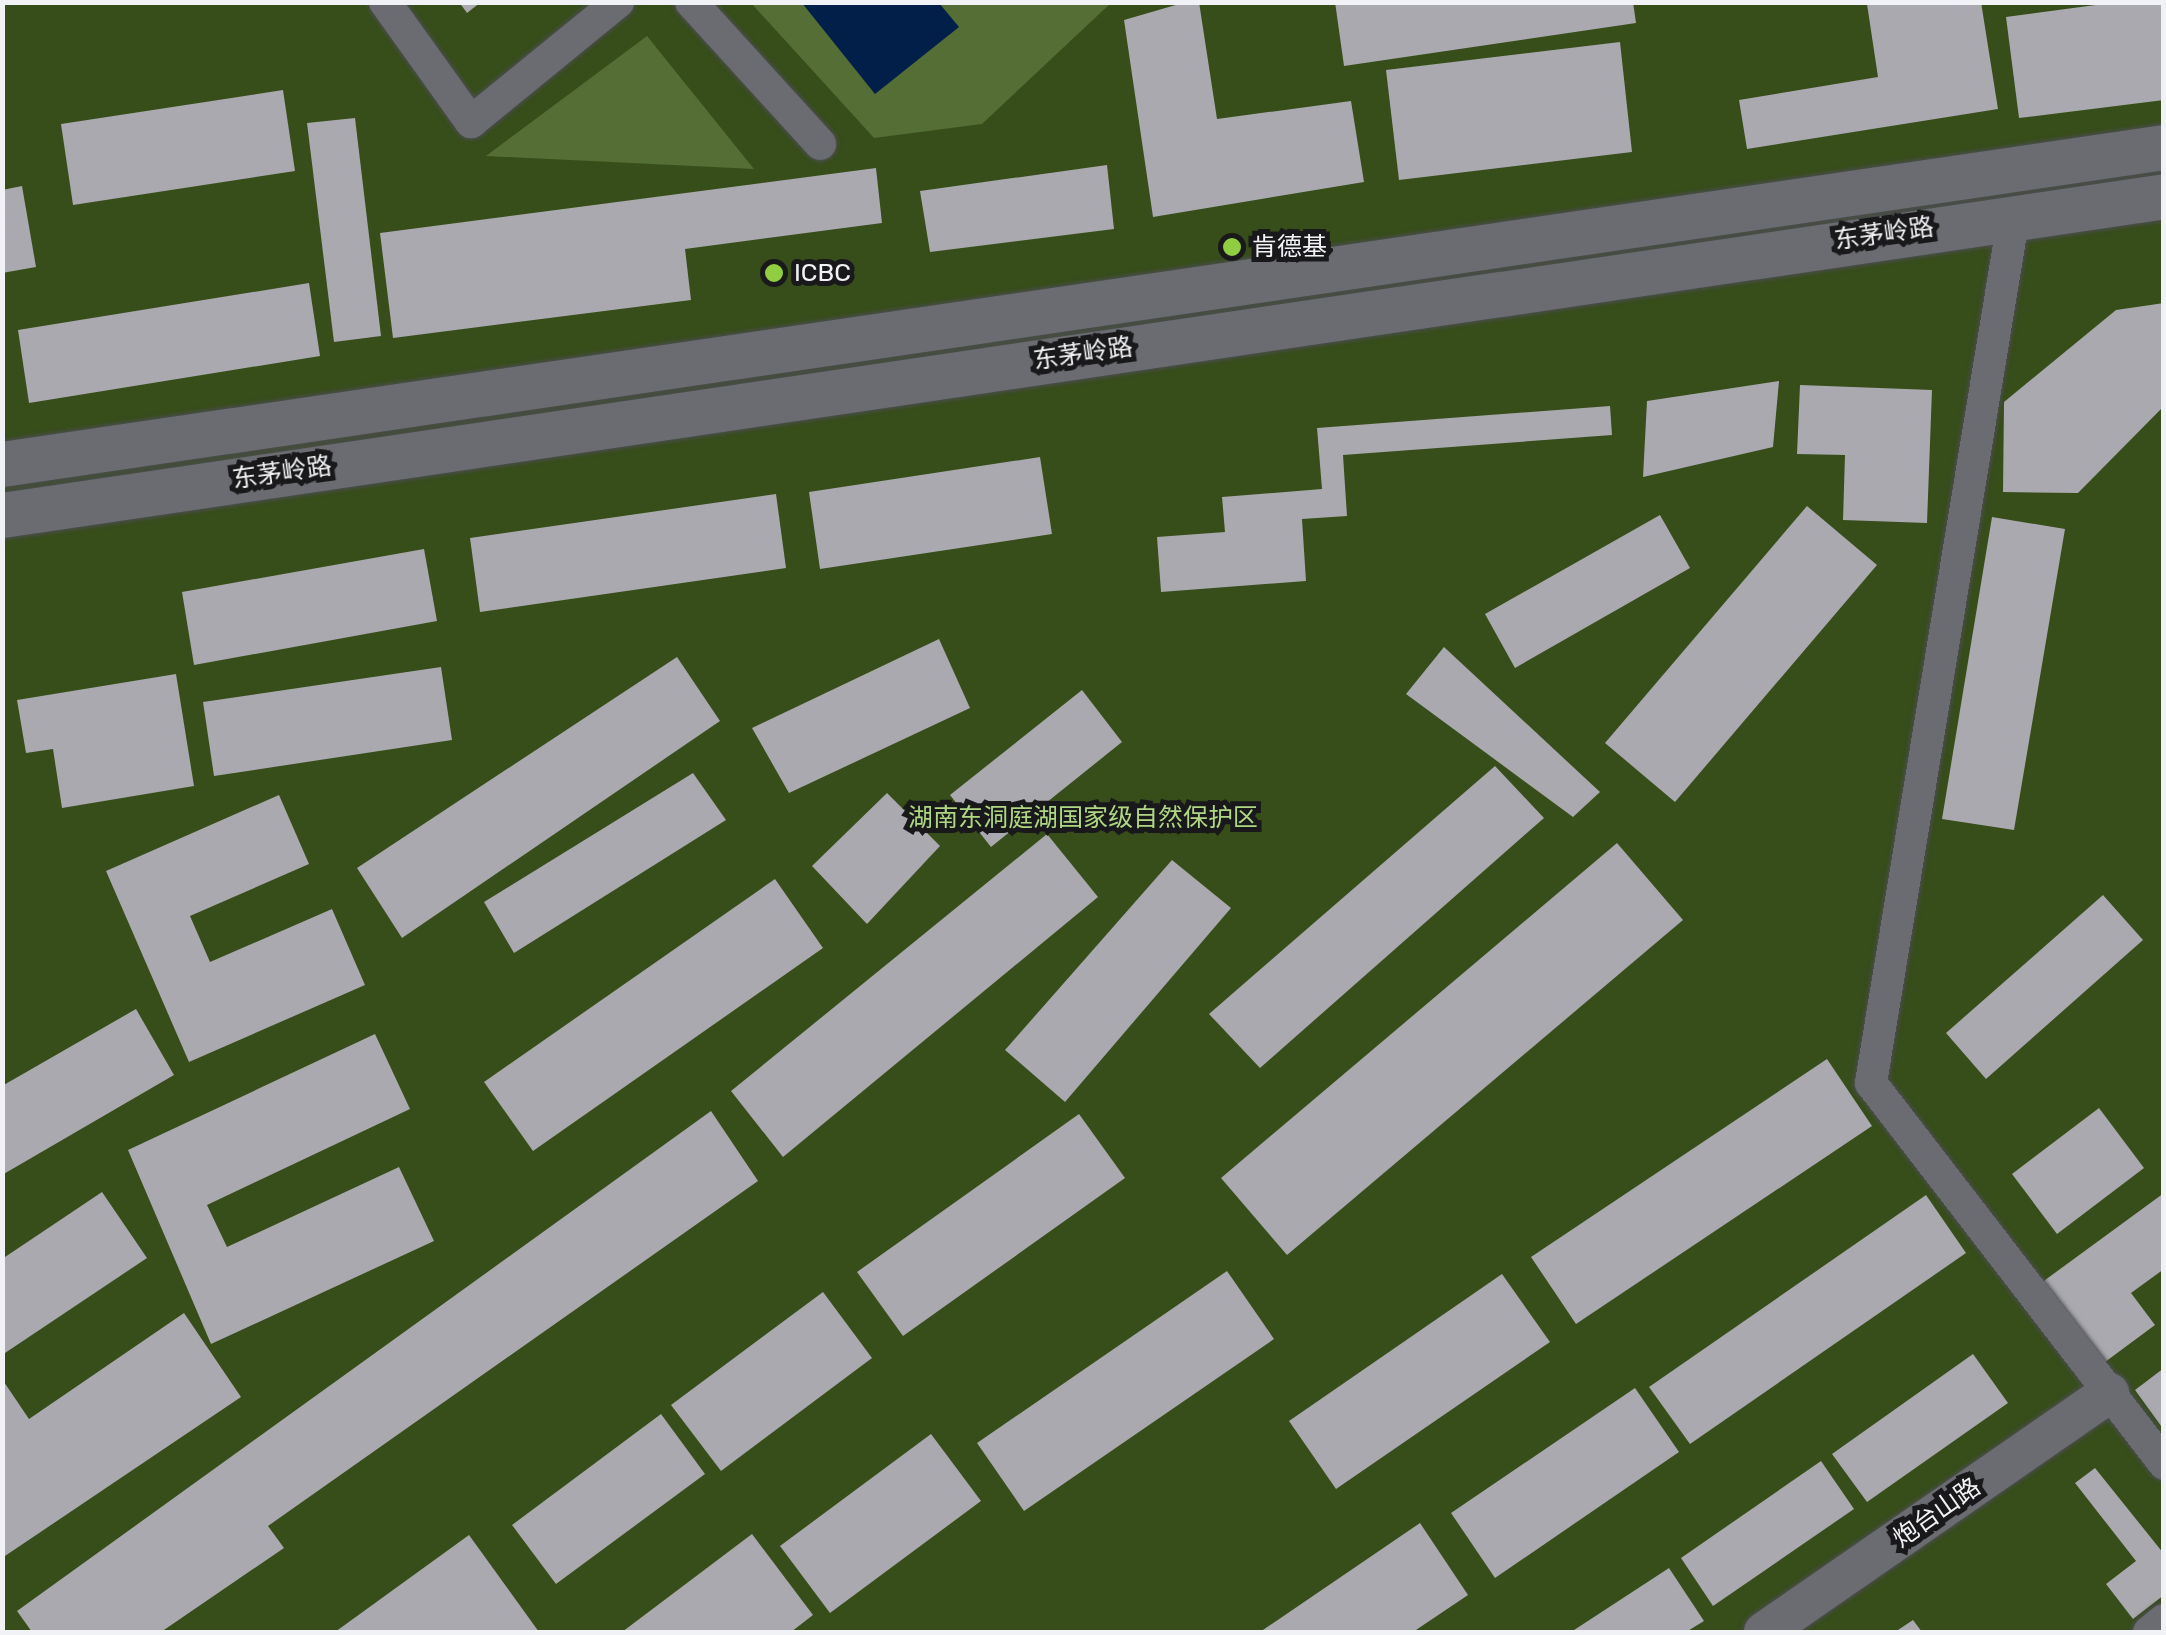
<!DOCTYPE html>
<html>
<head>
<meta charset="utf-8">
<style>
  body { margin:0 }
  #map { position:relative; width:2166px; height:1635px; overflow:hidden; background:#303136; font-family:Rubik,"Noto Sans SC",sans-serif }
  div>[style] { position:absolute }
  .green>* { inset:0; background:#374d1a }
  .forest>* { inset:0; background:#546e35 }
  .water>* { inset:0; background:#021f4a }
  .building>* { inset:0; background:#a9a9af }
  .roads { filter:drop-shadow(0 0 2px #4c4d51) drop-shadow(0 0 2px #4c4d51) }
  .minor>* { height:32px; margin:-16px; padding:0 16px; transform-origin:16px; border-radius:16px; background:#6b6c71 }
  .tertiary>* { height:40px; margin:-20px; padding:0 20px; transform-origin:20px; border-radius:20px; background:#6b6c71 }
  .secondary>* { height:45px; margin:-22.5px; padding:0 22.5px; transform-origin:22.5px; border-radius:22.5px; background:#6b6c71 }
  .dots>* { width:28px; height:28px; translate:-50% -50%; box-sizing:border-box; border:5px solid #19191b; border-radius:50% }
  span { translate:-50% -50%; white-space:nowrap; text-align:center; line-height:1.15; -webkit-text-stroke:10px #19191b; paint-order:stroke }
  .street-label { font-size:25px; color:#f1f2f5 }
  .poi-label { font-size:25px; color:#f1f2f5 }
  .left { translate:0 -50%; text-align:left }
  .park-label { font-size:25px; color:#afd783 }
  .frame { position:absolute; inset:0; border:5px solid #f1f2f5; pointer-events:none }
</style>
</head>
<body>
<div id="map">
  <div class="green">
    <i style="clip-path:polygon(3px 3px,2163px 3px,2163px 1632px,3px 1632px)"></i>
  </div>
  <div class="forest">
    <i style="clip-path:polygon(751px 3px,1111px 3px,982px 124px,874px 138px)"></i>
    <i style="clip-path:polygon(647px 36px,754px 169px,486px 156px)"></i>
  </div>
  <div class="water">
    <i style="clip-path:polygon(802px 3px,939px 3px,959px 27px,875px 94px)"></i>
  </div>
  <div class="building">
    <i style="clip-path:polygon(459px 2px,481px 2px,467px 13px)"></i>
    <i style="clip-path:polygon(1186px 2px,1199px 2px,1217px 119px,1351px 101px,1364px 182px,1153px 217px,1124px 20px)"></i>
    <i style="clip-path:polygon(1335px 2px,1633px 2px,1636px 23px,1344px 66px)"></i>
    <i style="clip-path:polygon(1875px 2px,1981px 2px,1998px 109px,1747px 149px,1739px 100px,1878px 77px,1867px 4px)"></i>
    <i style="clip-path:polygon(2118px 2px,2164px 2px,2164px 100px,2019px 118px,2006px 17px)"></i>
    <i style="clip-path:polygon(1620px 42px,1632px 152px,1399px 180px,1386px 70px)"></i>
    <i style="clip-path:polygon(283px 90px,295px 171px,73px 205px,61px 124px)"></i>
    <i style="clip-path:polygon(355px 118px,381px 336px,334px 342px,307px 123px)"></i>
    <i style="clip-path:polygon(1107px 165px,1114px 229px,930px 252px,920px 191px)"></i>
    <i style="clip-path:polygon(876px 168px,882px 223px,685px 249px,691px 300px,393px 338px,380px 233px)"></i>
    <i style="clip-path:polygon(22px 186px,36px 267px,2px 273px,2px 190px)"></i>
    <i style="clip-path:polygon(309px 283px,320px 356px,29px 403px,18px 330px)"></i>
    <i style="clip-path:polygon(2164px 303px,2164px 406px,2078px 493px,2003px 492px,2004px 402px,2116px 310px)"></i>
    <i style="clip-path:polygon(1779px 381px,1773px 447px,1643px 477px,1647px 401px)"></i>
    <i style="clip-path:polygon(1800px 385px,1932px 390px,1927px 523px,1843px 520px,1845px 455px,1797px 454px)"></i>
    <i style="clip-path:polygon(1610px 406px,1612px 435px,1343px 455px,1347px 516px,1302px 519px,1306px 581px,1161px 592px,1157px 537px,1225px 532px,1222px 497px,1322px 489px,1317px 428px)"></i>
    <i style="clip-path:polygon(1040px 457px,1052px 534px,820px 569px,809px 492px)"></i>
    <i style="clip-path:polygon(776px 494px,786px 568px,480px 612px,470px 538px)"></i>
    <i style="clip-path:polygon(1807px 506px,1877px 565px,1675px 802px,1605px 743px)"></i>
    <i style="clip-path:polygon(1660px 515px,1690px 568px,1515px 668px,1485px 614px)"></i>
    <i style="clip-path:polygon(1992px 517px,2065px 529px,2014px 830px,1942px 819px)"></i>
    <i style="clip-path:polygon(424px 549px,437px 621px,194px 665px,182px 592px)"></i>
    <i style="clip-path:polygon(939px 639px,970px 708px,789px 793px,752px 728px)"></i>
    <i style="clip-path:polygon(1444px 647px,1600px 792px,1573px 817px,1406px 694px)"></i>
    <i style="clip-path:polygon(677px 657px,720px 721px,402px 938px,357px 868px)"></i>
    <i style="clip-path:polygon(441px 667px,452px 740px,214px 776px,203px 702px)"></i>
    <i style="clip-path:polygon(176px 674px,194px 786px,62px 808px,53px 749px,26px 753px,17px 700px)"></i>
    <i style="clip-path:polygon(1082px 690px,1122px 742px,991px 847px,950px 795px)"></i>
    <i style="clip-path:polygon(1495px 766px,1544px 818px,1260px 1068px,1209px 1014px)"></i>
    <i style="clip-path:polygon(693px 773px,726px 820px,514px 953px,484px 902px)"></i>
    <i style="clip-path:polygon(887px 793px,940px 846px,867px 924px,812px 866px)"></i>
    <i style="clip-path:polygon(279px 795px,309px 864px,190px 916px,210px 962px,332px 909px,365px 985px,189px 1062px,106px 871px)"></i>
    <i style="clip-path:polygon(1047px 834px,1098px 897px,783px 1157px,731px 1091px)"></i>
    <i style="clip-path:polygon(1617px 843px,1683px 920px,1287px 1255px,1221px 1178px)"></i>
    <i style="clip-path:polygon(1172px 860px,1231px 908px,1065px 1102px,1005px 1050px)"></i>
    <i style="clip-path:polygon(775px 879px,823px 948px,533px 1151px,484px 1082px)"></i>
    <i style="clip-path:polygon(2103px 895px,2143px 940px,1986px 1079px,1946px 1033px)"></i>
    <i style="clip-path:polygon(136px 1009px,174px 1075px,2px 1175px,2px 1086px)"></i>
    <i style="clip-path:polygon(375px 1034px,410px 1109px,207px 1205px,227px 1247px,399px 1167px,434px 1241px,211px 1344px,128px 1150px)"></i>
    <i style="clip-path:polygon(1827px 1059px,1872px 1126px,1576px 1324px,1531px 1257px)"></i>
    <i style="clip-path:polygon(2099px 1108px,2144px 1168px,2057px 1234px,2012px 1174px)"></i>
    <i style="clip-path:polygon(711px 1111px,758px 1181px,268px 1526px,284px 1548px,161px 1632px,32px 1632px,17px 1611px)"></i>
    <i style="clip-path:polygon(1079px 1114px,1125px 1178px,903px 1336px,857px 1272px)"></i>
    <i style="clip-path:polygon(102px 1192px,147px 1258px,2px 1355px,2px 1259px)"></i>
    <i style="clip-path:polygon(2164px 1193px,2164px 1269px,2131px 1293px,2155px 1325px,2101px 1365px,2041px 1283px)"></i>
    <i style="clip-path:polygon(1926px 1195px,1966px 1253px,1690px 1444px,1649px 1387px)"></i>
    <i style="clip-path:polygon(1227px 1271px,1274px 1339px,1024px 1511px,977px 1443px)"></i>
    <i style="clip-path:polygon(1502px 1274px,1550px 1342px,1336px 1489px,1289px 1421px)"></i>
    <i style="clip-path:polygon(823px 1292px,872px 1358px,721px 1471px,671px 1405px)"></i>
    <i style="clip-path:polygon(184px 1313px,241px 1397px,2px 1558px,2px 1379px,29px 1419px)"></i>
    <i style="clip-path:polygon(1973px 1354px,2008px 1403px,1867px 1502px,1832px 1454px)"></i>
    <i style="clip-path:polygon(2164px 1368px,2164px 1430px,2135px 1390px)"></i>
    <i style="clip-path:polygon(1635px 1388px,1679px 1452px,1495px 1578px,1451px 1513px)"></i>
    <i style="clip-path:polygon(661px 1414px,705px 1474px,556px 1584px,512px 1525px)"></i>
    <i style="clip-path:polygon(931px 1434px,981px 1501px,830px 1613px,780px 1546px)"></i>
    <i style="clip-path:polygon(1821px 1461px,1854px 1509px,1713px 1606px,1681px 1558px)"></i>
    <i style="clip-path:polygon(2095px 1468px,2164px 1554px,2164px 1595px,2133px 1619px,2106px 1584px,2136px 1561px,2075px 1483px)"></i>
    <i style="clip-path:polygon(1420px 1523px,1468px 1595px,1413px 1632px,1260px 1632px)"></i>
    <i style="clip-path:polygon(752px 1534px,813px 1615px,791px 1632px,622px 1632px)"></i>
    <i style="clip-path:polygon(469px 1535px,539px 1632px,335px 1632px)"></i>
    <i style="clip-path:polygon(1669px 1568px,1704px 1621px,1686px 1632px,1571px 1632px)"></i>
    <i style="clip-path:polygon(1913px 1620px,1922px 1632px,1895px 1632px)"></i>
  </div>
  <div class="roads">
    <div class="minor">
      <i style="left:385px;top:2px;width:148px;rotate:54.4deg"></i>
      <i style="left:471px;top:122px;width:190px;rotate:-39.2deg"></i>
      <i style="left:691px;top:2px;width:192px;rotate:47.7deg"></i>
      <i style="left:2014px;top:215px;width:880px;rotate:99.36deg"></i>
      <i style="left:1871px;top:1083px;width:481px;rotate:52.4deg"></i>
      <i style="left:2149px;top:1632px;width:19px;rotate:-39deg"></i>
    </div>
    <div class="tertiary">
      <i style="left:1764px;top:1632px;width:420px;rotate:-34.7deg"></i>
    </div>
    <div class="secondary">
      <i style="left:2px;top:464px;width:2185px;rotate:-8.34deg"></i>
      <i style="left:2px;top:515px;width:2185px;rotate:-8.39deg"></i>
    </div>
  </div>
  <div class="dots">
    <i style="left:1232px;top:247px;background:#90cd41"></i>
    <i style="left:774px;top:273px;background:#90cd41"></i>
  </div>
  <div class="street-label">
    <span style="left:1884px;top:234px;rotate:-8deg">东茅岭路</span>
    <span style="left:1083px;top:354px;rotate:-8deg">东茅岭路</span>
    <span style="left:282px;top:473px;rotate:-8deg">东茅岭路</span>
    <span style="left:1937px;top:1513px;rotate:-35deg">炮台山路</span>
  </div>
  <div class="poi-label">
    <span class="left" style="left:1252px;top:247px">肯德基</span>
    <span class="left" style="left:794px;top:273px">ICBC</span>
  </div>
  <div class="park-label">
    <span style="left:1083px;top:818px">湖南东洞庭湖国家级自然保护区</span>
  </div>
  <div class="frame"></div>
</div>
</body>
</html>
